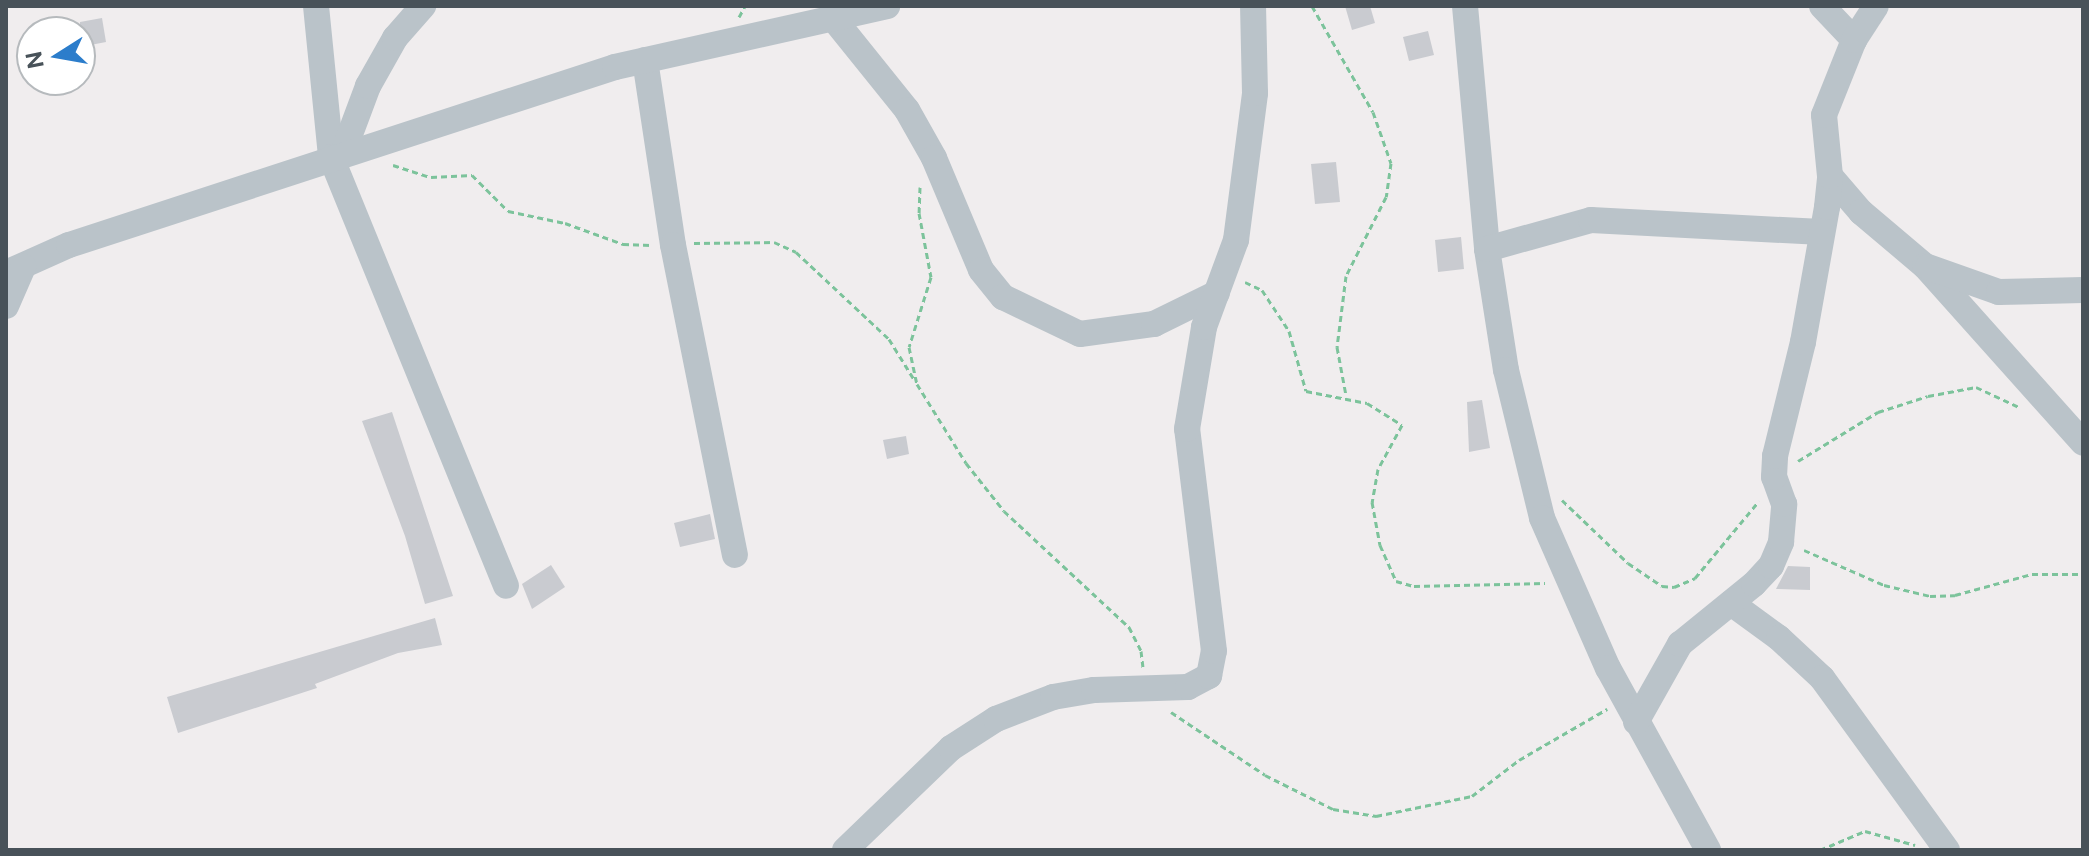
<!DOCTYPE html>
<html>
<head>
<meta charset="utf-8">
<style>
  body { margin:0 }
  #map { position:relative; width:2089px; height:856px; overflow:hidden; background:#f0edee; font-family:"Public Sans",sans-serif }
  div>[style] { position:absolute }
  .building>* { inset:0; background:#c9cbd0 }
  .path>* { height:3px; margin-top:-1.5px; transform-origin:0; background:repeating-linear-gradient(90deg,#7cc39b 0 6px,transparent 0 10px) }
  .minor>* { height:26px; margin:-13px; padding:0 13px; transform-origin:13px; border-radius:13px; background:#bac3c9 }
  span { translate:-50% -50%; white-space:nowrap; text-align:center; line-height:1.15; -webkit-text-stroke:7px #fff; paint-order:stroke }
  .frame { position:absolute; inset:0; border:8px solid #485259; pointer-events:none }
  .north { position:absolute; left:16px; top:16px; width:80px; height:80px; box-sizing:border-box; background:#fff; border:2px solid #b6babd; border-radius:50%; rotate:259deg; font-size:22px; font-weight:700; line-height:32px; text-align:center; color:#485259 }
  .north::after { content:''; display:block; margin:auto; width:28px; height:36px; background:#2c7dcb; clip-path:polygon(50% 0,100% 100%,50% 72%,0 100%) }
</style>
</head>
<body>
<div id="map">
  <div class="building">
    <i style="clip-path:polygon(1345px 6px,1370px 6px,1375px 23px,1352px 30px)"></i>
    <i style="clip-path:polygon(102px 18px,106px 42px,80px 47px,80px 22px)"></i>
    <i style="clip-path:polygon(1428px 31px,1434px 55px,1409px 61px,1403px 37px)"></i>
    <i style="clip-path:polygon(1336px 162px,1340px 202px,1315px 204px,1311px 164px)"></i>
    <i style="clip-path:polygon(1461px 237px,1464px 269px,1438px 272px,1435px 240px)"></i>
    <i style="clip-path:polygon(1482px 400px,1490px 448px,1469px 452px,1467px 402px)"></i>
    <i style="clip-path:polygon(392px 412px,453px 596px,425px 604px,405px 536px,362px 421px)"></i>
    <i style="clip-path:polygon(906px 436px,909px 454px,887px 459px,883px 440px)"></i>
    <i style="clip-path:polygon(710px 514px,715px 539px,680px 547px,674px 523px)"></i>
    <i style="clip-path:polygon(551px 565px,565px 587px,532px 609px,522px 584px)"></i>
    <i style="clip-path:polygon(1788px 566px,1810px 567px,1810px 590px,1776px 589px)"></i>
    <i style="clip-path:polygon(435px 618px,442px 645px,398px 653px,315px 684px,317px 688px,178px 733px,167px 697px)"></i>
  </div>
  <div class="path">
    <i style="left:1312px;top:6px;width:122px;rotate:60.1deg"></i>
    <i style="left:1373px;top:112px;width:54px;rotate:70.6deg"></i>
    <i style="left:1391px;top:163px;width:34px;rotate:98deg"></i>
    <i style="left:1386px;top:197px;width:89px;rotate:116.9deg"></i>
    <i style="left:1346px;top:276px;width:72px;rotate:97.2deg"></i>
    <i style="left:1337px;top:347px;width:49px;rotate:79.4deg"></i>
    <i style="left:739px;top:17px;width:13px;rotate:-61deg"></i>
    <i style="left:393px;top:165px;width:40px;rotate:18deg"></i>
    <i style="left:431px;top:177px;width:41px;rotate:-2.8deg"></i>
    <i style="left:472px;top:175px;width:51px;rotate:45deg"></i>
    <i style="left:508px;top:211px;width:58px;rotate:11.9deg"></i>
    <i style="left:565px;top:223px;width:62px;rotate:19.9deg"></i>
    <i style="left:623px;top:244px;width:28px;rotate:2deg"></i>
    <i style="left:920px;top:187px;width:26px;rotate:92deg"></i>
    <i style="left:919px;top:213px;width:65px;rotate:79.4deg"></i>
    <i style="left:931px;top:277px;width:73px;rotate:107.4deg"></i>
    <i style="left:909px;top:347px;width:38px;rotate:78deg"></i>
    <i style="left:917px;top:384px;width:93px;rotate:58.2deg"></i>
    <i style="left:966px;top:463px;width:61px;rotate:51.6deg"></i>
    <i style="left:1004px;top:511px;width:171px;rotate:42.9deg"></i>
    <i style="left:1129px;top:627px;width:27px;rotate:63deg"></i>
    <i style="left:1141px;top:651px;width:17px;rotate:83deg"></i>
    <i style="left:694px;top:243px;width:80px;rotate:-0.7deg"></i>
    <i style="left:774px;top:242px;width:24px;rotate:24deg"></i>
    <i style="left:796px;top:252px;width:127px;rotate:43.1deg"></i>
    <i style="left:889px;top:339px;width:49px;rotate:58.2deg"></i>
    <i style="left:1245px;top:282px;width:19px;rotate:25deg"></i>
    <i style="left:1262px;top:290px;width:49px;rotate:56.6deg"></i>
    <i style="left:1289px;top:331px;width:62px;rotate:74.2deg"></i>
    <i style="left:1306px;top:391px;width:62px;rotate:11.1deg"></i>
    <i style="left:1367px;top:403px;width:41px;rotate:32.2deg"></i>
    <i style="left:1402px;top:425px;width:50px;rotate:118.6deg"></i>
    <i style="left:1378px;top:469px;width:34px;rotate:100deg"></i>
    <i style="left:1372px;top:502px;width:44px;rotate:79.5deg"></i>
    <i style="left:1380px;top:545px;width:39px;rotate:66deg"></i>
    <i style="left:1396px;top:581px;width:19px;rotate:16deg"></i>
    <i style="left:1414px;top:586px;width:131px;rotate:-1.3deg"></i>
    <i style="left:1798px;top:461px;width:94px;rotate:-31.5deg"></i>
    <i style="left:1878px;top:412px;width:52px;rotate:-17.7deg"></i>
    <i style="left:1928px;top:396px;width:49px;rotate:-10.6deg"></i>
    <i style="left:1976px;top:387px;width:47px;rotate:24.9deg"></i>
    <i style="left:1562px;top:500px;width:91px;rotate:43.7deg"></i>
    <i style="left:1628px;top:563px;width:41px;rotate:34.1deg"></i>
    <i style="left:1662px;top:586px;width:12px;rotate:5deg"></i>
    <i style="left:1674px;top:587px;width:23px;rotate:-23deg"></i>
    <i style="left:1695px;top:578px;width:100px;rotate:-50.3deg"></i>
    <i style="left:1804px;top:550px;width:87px;rotate:23.6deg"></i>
    <i style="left:1884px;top:585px;width:47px;rotate:13.4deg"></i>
    <i style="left:1930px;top:596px;width:25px;rotate:-2deg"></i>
    <i style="left:1955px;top:595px;width:80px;rotate:-15.3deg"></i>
    <i style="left:2032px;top:574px;width:51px"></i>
    <i style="left:1171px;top:712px;width:113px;rotate:33.8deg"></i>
    <i style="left:1265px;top:775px;width:76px;rotate:26.6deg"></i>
    <i style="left:1333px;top:809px;width:44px;rotate:9.2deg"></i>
    <i style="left:1376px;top:816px;width:98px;rotate:-11.8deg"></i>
    <i style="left:1472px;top:796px;width:59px;rotate:-37.5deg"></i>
    <i style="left:1519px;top:760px;width:102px;rotate:-30.1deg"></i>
    <i style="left:1820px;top:850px;width:49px;rotate:-22.9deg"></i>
    <i style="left:1865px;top:831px;width:52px;rotate:15.6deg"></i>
  </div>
  <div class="minor">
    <i style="left:316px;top:6px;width:152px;rotate:84.3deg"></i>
    <i style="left:331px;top:157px;width:463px;rotate:67.8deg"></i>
    <i style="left:1465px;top:6px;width:244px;rotate:84.8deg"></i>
    <i style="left:1487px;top:249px;width:122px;rotate:81.1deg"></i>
    <i style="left:1506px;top:370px;width:152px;rotate:76.3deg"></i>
    <i style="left:1542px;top:518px;width:164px;rotate:66.3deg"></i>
    <i style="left:1608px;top:668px;width:208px;rotate:61.2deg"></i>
    <i style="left:1822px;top:6px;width:47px;rotate:46.7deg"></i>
    <i style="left:833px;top:18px;width:118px;rotate:51.2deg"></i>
    <i style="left:907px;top:110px;width:55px;rotate:60.6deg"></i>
    <i style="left:934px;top:158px;width:121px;rotate:67.2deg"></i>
    <i style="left:981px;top:270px;width:35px;rotate:51deg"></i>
    <i style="left:1003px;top:297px;width:85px;rotate:25.7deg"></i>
    <i style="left:1080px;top:334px;width:75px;rotate:-7.7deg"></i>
    <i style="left:1154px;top:324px;width:70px;rotate:-26.2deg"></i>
    <i style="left:645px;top:60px;width:187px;rotate:81.4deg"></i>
    <i style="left:673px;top:245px;width:316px;rotate:78.7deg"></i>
    <i style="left:343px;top:153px;width:72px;rotate:-69.5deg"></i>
    <i style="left:368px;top:86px;width:55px;rotate:-60.6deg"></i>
    <i style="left:395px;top:38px;width:43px;rotate:-48.8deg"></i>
    <i style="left:1830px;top:176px;width:48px;rotate:49.3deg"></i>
    <i style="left:1861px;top:212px;width:84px;rotate:40.2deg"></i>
    <i style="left:1925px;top:266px;width:237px;rotate:48.2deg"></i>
    <i style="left:1487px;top:249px;width:108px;rotate:-15.6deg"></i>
    <i style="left:1591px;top:220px;width:231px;rotate:3deg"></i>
    <i style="left:1928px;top:267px;width:75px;rotate:19.4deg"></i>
    <i style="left:1999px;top:292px;width:84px;rotate:-1.4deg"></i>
    <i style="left:6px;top:273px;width:69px;rotate:-24deg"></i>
    <i style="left:69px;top:245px;width:574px;rotate:-18.06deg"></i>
    <i style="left:615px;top:67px;width:279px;rotate:-12.6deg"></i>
    <i style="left:6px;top:306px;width:43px;rotate:-66.4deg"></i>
    <i style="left:1731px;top:603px;width:59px;rotate:36.1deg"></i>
    <i style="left:1779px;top:638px;width:59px;rotate:42.9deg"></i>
    <i style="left:1822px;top:678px;width:213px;rotate:54deg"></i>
    <i style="left:1636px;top:722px;width:90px;rotate:-60.6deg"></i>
    <i style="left:1680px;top:644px;width:95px;rotate:-39deg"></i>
    <i style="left:1754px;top:584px;width:25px;rotate:-47deg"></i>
    <i style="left:1771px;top:566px;width:26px;rotate:-67deg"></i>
    <i style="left:1781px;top:542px;width:38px;rotate:-85deg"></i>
    <i style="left:1784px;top:504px;width:29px;rotate:-110deg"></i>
    <i style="left:1774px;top:477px;width:21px;rotate:-87deg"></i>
    <i style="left:1775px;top:456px;width:117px;rotate:-76.2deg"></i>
    <i style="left:1803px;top:342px;width:137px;rotate:-79.9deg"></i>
    <i style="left:1827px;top:207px;width:31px;rotate:-84deg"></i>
    <i style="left:1830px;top:176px;width:61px;rotate:-95.6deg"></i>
    <i style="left:1824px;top:115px;width:81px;rotate:-68.2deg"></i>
    <i style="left:1854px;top:40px;width:40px;rotate:-57.1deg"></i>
    <i style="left:845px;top:850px;width:147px;rotate:-43.9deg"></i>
    <i style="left:951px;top:748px;width:54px;rotate:-32.8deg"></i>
    <i style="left:996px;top:719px;width:61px;rotate:-21.1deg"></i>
    <i style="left:1053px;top:697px;width:42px;rotate:-9.7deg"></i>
    <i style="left:1094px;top:690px;width:94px;rotate:-1.8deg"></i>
    <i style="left:1188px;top:687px;width:24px;rotate:-28deg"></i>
    <i style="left:1209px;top:676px;width:25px;rotate:-79deg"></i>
    <i style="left:1214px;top:651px;width:224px;rotate:-96.9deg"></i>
    <i style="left:1187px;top:429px;width:103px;rotate:-80.5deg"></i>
    <i style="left:1204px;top:327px;width:93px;rotate:-69.8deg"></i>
    <i style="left:1236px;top:240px;width:148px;rotate:-82.6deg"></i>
    <i style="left:1255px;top:93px;width:87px;rotate:-91.3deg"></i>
  </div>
  <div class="frame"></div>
  <div class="north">N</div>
</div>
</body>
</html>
